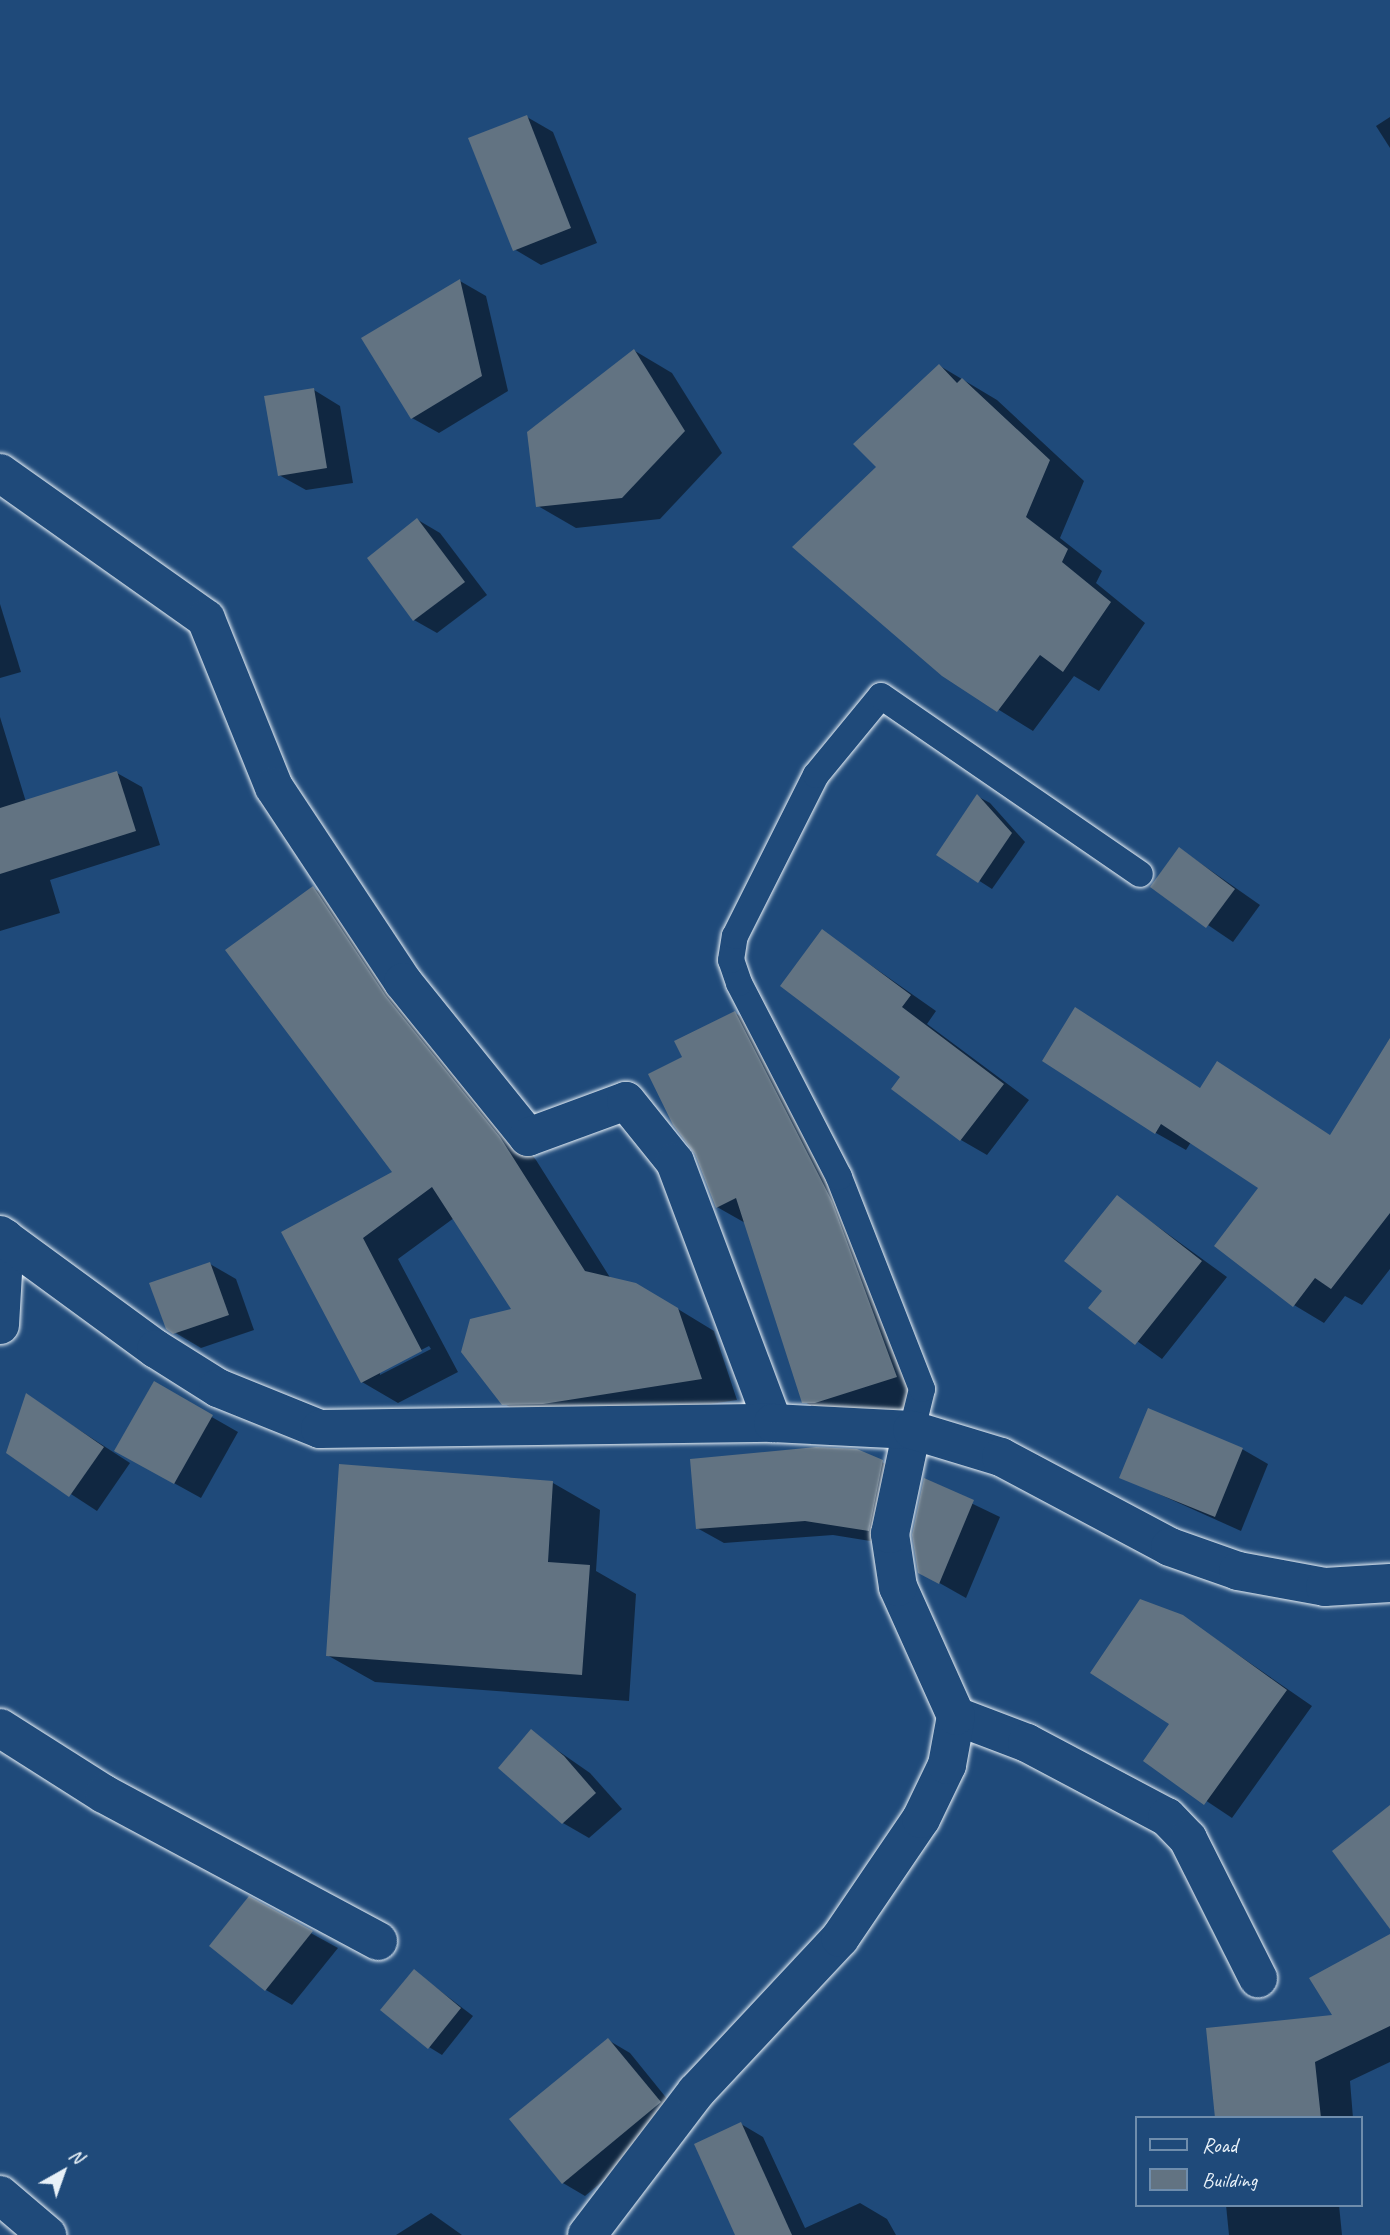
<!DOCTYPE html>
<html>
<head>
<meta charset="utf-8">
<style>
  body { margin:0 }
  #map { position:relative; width:1390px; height:2235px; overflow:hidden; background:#1f4a7a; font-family:Caveat,sans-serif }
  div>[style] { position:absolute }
  .shadow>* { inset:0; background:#0007 }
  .building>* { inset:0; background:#627382 }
  .roads { filter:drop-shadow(0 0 2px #e8f1f8) drop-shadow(0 0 2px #e8f1f8) }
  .service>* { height:26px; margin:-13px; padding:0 13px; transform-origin:13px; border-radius:13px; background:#1f4a7a }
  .minor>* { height:38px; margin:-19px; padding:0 19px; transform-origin:19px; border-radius:19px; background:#1f4a7a }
  .tertiary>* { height:38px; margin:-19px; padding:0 19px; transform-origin:19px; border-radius:19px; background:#1f4a7a }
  span { translate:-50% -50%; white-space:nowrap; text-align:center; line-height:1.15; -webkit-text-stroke:5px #1f4a7a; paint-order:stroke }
  .legend { position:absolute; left:1135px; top:2116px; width:228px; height:91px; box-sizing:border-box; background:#1f4a7a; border:2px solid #6f8dac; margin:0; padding:9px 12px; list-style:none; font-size:21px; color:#e8f1f8 }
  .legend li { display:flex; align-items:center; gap:14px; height:35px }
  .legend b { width:35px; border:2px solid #6f8dac }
  .north { position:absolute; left:28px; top:2137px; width:70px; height:70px; -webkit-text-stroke:5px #1f4a7a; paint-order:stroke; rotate:40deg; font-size:19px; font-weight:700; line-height:28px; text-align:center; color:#e8f1f8 }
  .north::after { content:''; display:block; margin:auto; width:24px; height:32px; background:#e8f1f8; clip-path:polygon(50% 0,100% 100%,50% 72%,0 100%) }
</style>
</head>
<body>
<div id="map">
  <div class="shadow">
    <i style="clip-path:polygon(527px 117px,553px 132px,597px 243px,541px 265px,514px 249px)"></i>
    <i style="clip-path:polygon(1390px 117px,1390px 148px,1376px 126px)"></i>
    <i style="clip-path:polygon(460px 281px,486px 296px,508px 391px,439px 433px,412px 418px)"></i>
    <i style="clip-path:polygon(635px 351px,672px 373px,722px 453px,660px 519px,576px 528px,538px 506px)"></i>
    <i style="clip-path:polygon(940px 366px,997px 400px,1084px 481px,1060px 538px,1102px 571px,1096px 583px,1145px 623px,1099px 691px,1074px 676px,1033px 731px,943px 675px,878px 467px)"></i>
    <i style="clip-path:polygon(314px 390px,340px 406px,353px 483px,306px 490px,279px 475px)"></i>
    <i style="clip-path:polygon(418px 520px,440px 533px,487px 595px,437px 633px,414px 620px)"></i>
    <i style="clip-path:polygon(0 604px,21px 672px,0 678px)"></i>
    <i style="clip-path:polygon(0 717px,26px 802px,117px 773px,142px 787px,160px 845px,50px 880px,60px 913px,0 931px)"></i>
    <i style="clip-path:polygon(977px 796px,990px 803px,1025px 842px,992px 889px,939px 855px)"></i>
    <i style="clip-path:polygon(1180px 849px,1260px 905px,1233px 942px,1152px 887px)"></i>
    <i style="clip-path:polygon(evenodd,313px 888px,349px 909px,422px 1018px,536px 1160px,611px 1279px,673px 1306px,714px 1331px,737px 1400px,580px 1424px,539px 1425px,503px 1403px,514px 1310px,454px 1218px,398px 1259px,458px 1372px,398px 1403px,362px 1382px,284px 1232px,394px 1173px,313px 888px,429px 1346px,431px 1349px,380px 1375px,380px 1371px,429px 1346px)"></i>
    <i style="clip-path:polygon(822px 931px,936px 1011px,927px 1024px,1029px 1100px,987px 1155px,961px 1140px,903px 1076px)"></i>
    <i style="clip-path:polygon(735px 1013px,773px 1035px,869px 1225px,934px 1399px,854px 1424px,842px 1424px,803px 1401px,747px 1224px,717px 1207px,684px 1058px)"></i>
    <i style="clip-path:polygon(1044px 1060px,1201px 1089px,1218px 1064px,1331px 1136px,1390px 1093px,1390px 1269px,1362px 1305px,1345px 1296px,1324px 1323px,1294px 1305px,1261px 1187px,1191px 1142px,1186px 1150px,1156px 1133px)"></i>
    <i style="clip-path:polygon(1117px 1197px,1227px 1277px,1162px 1359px,1091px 1308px,1105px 1290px)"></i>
    <i style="clip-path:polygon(210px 1264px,236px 1279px,254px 1330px,201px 1348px,174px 1332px)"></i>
    <i style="clip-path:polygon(154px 1384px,238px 1432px,201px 1498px,143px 1466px)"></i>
    <i style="clip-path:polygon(27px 1396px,130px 1463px,97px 1511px,8px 1453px)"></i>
    <i style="clip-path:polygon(1242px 1449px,1268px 1464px,1241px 1531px,1121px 1477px)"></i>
    <i style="clip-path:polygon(882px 1462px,909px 1477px,895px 1545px,833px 1535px,724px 1543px,697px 1528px)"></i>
    <i style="clip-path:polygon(925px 1481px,1000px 1517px,966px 1598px,920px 1572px)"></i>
    <i style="clip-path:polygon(553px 1483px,600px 1510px,596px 1571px,636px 1594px,629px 1701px,375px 1682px,327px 1655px)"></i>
    <i style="clip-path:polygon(1182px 1616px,1312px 1706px,1232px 1818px,1145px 1760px,1172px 1724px)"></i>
    <i style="clip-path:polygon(531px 1732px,590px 1773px,622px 1809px,589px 1838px,563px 1823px)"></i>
    <i style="clip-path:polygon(249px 1899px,338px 1948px,292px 2005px,266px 1990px)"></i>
    <i style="clip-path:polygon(1390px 1937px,1390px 2062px,1350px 2081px,1353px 2118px,1217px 2118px,1335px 2017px)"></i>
    <i style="clip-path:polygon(414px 1971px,473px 2016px,442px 2055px,429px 2047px)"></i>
    <i style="clip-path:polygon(608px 2040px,630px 2053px,681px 2116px,585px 2196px,563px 2183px,512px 2120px)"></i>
    <i style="clip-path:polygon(741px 2124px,763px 2137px,805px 2228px,860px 2203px,887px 2219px,896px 2235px,738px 2235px)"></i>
    <i style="clip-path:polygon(1226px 2205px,1339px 2205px,1342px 2235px,1229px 2235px)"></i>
    <i style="clip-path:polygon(431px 2213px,462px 2235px,396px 2235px)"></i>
  </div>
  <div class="building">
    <i style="clip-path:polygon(527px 115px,571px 228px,513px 251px,468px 138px)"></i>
    <i style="clip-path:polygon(460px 279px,482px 376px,411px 419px,361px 338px)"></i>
    <i style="clip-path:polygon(634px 349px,685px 431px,622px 498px,536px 507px,527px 432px)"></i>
    <i style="clip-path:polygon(939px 364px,957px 383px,962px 378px,1050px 460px,1026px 517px,1068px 549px,1062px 562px,1111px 602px,1063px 672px,1040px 655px,997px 712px,942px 676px,792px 547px,876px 467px,853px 444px)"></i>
    <i style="clip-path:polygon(314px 388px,327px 468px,278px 476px,264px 396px)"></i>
    <i style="clip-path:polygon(417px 518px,465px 582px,413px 621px,367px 558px)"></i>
    <i style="clip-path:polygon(117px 771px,136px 831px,0 874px,0 808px)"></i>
    <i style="clip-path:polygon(977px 794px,1012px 833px,978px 883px,936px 855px)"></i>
    <i style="clip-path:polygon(1179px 847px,1235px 889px,1206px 928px,1150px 887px)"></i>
    <i style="clip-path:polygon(313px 886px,386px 996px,500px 1137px,585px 1271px,636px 1283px,678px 1308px,702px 1379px,543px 1404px,502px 1405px,461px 1352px,470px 1319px,511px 1309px,432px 1187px,363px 1238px,422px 1351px,361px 1383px,281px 1232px,392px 1172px,225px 950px)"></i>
    <i style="clip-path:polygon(822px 929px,911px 995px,902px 1007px,1004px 1084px,960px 1141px,891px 1089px,900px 1077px,780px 986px)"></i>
    <i style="clip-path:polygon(1075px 1007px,1200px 1088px,1217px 1061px,1330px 1135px,1390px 1038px,1390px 1213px,1331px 1289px,1315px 1278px,1293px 1307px,1214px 1246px,1258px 1188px,1161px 1124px,1155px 1134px,1042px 1061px)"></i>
    <i style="clip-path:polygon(735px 1011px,832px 1201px,897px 1377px,815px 1403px,802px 1403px,736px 1198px,716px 1208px,695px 1154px,673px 1125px,648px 1074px,682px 1057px,674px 1041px)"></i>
    <i style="clip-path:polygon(1117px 1195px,1202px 1261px,1135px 1345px,1088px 1308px,1102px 1291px,1064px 1261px)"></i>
    <i style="clip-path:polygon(210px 1262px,229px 1315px,173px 1334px,166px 1329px,149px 1283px)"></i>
    <i style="clip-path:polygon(154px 1381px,213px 1415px,174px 1484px,114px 1451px)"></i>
    <i style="clip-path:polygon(26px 1393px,104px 1447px,69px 1497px,6px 1453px)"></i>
    <i style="clip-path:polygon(1148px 1408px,1243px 1448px,1215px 1517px,1119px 1478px)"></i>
    <i style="clip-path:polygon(816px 1447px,857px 1449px,883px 1460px,869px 1531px,805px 1521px,696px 1529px,690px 1459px)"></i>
    <i style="clip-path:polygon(339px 1464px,553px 1481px,548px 1562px,590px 1565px,582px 1675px,326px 1656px)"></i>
    <i style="clip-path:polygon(924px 1478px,974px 1500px,939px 1584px,918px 1573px,912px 1535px)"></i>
    <i style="clip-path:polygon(1140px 1599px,1183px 1615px,1287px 1690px,1204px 1805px,1143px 1761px,1169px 1724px,1090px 1673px)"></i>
    <i style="clip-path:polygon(531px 1729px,564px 1756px,596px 1793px,562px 1824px,498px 1768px)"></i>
    <i style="clip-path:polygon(1390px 1805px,1390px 1929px,1332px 1851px)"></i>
    <i style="clip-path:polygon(249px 1896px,313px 1931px,265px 1991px,209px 1946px)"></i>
    <i style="clip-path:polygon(1390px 1934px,1390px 2026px,1315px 2062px,1321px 2118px,1215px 2118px,1206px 2028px,1332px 2015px,1309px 1978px)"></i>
    <i style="clip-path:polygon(414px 1969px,461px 2008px,428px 2049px,380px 2010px)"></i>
    <i style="clip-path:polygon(608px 2038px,661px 2102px,562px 2184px,509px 2119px)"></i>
    <i style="clip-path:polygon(741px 2122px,792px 2235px,735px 2235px,694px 2144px)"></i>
  </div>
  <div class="roads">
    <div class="service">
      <i style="left:912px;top:1430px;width:42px;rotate:-76.3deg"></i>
      <i style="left:922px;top:1389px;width:228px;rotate:-111.4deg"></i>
      <i style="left:839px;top:1177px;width:218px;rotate:-117.3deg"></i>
      <i style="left:739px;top:983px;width:24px;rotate:-109deg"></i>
      <i style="left:731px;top:960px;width:24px;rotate:-81deg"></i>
      <i style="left:735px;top:936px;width:180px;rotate:-63.3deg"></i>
      <i style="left:816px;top:775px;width:102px;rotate:-50.6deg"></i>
      <i style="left:881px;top:696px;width:314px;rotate:34.5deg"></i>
    </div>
    <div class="minor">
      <i style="left:0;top:473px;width:252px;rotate:35.3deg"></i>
      <i style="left:206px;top:619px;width:181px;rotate:68deg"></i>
      <i style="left:274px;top:787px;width:234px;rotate:56.5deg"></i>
      <i style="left:403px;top:982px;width:199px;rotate:51.1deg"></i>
      <i style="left:528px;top:1137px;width:104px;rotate:-20.2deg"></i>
      <i style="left:626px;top:1101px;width:78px;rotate:51.2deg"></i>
      <i style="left:675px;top:1162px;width:279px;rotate:69.4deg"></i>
      <i style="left:0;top:1325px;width:87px;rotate:-86.7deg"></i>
      <i style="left:956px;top:1716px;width:76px;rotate:20.8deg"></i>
      <i style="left:1027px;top:1743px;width:158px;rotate:27.9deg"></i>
      <i style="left:1167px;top:1817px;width:30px;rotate:46deg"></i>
      <i style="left:1188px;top:1839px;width:156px;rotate:63.3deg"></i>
      <i style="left:0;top:1728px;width:123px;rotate:32.4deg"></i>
      <i style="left:104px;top:1794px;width:311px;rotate:28.2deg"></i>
      <i style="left:0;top:2195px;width:62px;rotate:40.4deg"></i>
      <i style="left:587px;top:2235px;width:180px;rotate:-52.7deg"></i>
      <i style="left:696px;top:2092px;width:211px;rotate:-46.9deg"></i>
      <i style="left:840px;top:1938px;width:144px;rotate:-55.8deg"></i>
      <i style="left:921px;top:1819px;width:60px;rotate:-64.3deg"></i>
      <i style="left:947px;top:1765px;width:50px;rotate:-79.6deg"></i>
      <i style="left:956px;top:1716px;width:141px;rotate:-114.2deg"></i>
      <i style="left:898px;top:1587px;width:54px;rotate:-98.6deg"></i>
      <i style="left:890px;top:1534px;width:106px;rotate:-78.1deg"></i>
    </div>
    <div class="tertiary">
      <i style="left:0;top:1235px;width:193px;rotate:36.2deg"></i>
      <i style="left:156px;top:1349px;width:73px;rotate:32.2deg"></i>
      <i style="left:218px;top:1388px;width:110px;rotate:21.9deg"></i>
      <i style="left:320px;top:1429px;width:453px;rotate:-0.8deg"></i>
      <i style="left:773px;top:1423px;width:139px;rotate:2.9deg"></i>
      <i style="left:912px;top:1430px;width:93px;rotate:16.9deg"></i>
      <i style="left:1001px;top:1457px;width:191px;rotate:28deg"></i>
      <i style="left:1170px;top:1547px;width:72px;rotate:19.4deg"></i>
      <i style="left:1238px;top:1571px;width:88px;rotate:10.4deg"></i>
      <i style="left:1325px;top:1587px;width:65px;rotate:-3.5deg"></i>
    </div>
  </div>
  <ul class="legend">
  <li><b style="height:9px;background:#1f4a7a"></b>Road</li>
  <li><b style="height:19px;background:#627382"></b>Building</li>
  </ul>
  <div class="north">N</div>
</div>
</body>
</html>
